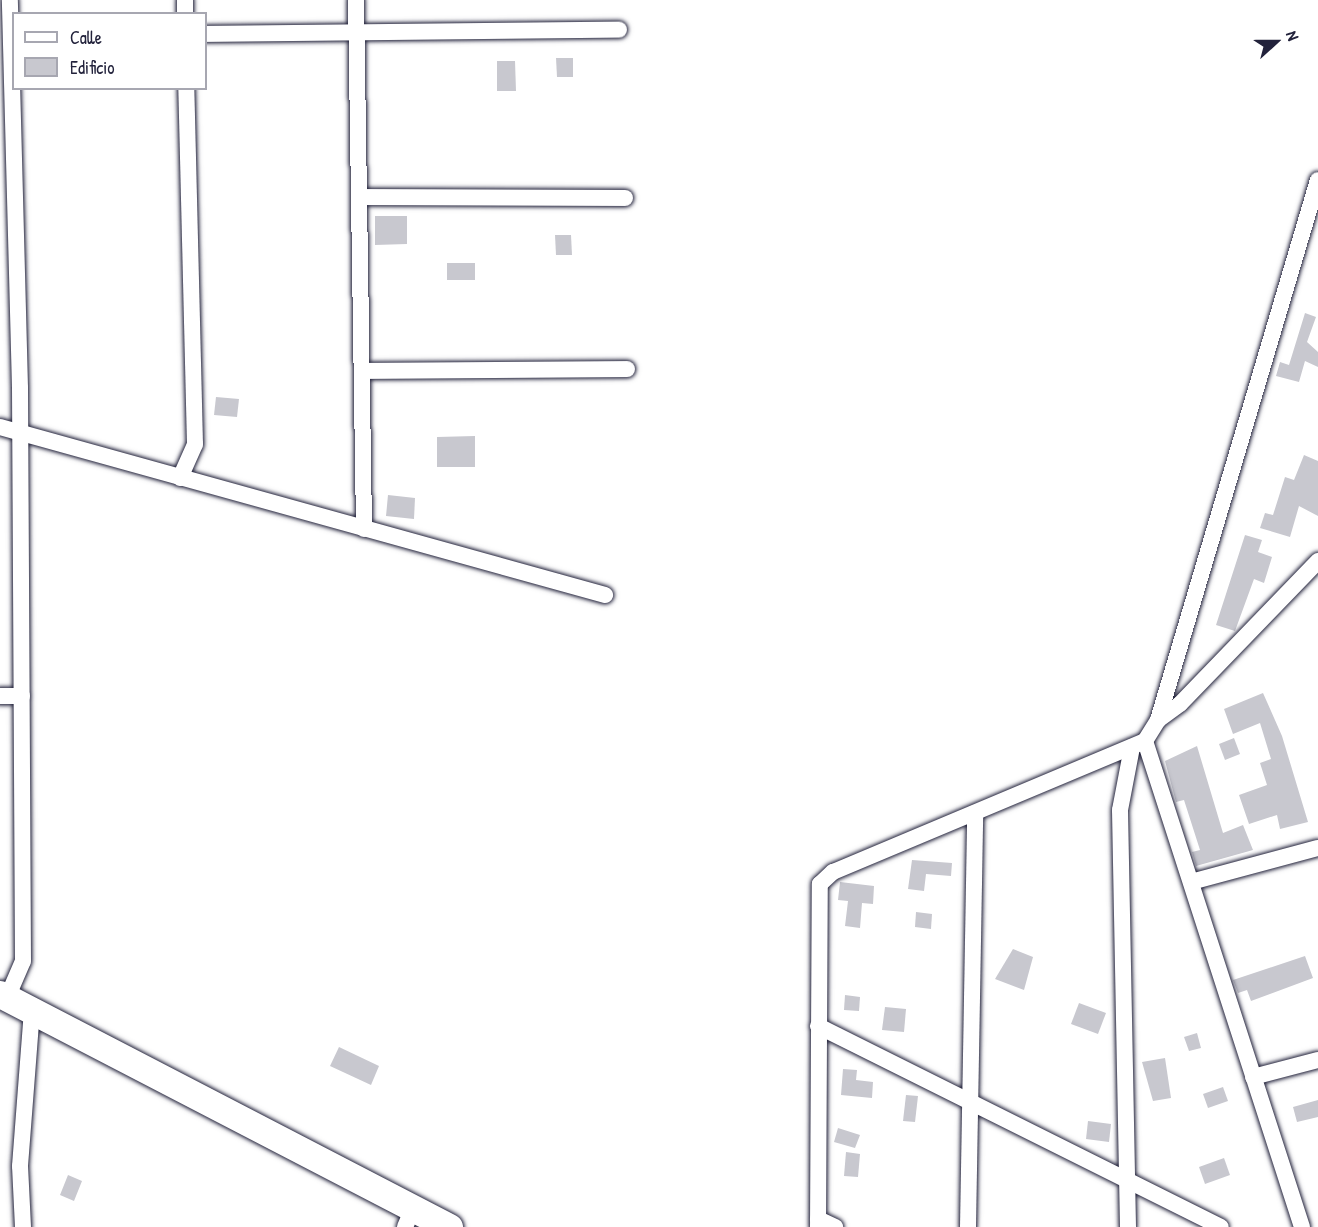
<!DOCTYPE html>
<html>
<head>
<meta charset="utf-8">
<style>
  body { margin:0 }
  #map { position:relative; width:1318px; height:1227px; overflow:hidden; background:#fff; font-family:"Patrick Hand",sans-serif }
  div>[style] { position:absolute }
  .building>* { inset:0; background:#c8c8cf }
  .roads { filter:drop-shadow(0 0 2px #22223b) drop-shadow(0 0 2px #22223b) }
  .minor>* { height:16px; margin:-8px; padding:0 8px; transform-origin:8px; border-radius:8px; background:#fff }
  .primary>* { height:27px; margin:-13.5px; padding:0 13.5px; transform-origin:13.5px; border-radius:13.5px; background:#fff }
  span { translate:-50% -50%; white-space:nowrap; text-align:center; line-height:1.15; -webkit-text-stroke:4.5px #fff; paint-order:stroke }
  .legend { position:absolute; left:12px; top:12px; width:195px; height:78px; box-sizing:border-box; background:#fff; border:2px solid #a7a7b1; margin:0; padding:8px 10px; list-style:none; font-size:18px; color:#22223b }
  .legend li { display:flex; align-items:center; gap:12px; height:30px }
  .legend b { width:30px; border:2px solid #a7a7b1 }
  .north { position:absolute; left:1246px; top:12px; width:60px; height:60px; -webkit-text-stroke:4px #fff; paint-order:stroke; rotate:69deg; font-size:16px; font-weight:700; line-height:24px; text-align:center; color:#22223b }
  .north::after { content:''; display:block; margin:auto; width:21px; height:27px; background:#22223b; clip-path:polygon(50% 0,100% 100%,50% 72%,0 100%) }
</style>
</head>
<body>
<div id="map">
  <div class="building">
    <i style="clip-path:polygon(556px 58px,573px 58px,573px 77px,557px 77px)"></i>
    <i style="clip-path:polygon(497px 61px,515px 61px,516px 91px,497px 91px)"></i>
    <i style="clip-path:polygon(375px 216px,407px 216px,407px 244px,375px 245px)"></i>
    <i style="clip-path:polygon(555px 235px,571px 235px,572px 255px,556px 255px)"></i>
    <i style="clip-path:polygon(447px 263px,475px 263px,475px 280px,447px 280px)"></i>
    <i style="clip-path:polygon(1305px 313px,1316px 317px,1307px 342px,1318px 352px,1318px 367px,1305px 361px,1299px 382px,1276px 376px,1280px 362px,1289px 365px)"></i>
    <i style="clip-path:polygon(216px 397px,239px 399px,237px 417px,214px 415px)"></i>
    <i style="clip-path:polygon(475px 436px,475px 467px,437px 467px,437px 437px)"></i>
    <i style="clip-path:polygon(1304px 455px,1318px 461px,1318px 516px,1299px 506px,1290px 537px,1260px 528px,1265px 513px,1273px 515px,1285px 477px,1294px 480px)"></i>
    <i style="clip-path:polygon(388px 495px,415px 498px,414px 519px,386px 516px)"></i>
    <i style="clip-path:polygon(1245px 535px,1262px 540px,1258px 552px,1272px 557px,1264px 583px,1254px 579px,1235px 631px,1216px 625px)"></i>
    <i style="clip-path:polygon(1263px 693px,1282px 736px,1308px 822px,1280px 829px,1277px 815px,1249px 824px,1239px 795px,1267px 785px,1260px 763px,1271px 759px,1260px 723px,1233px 734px,1224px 709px)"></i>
    <i style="clip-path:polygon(1234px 738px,1240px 754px,1225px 760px,1219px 744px)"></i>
    <i style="clip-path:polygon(1197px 746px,1223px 833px,1243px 825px,1253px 850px,1196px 866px,1192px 852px,1200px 850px,1184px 800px,1176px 802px,1165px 761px)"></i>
    <i style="clip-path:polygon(912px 860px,952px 863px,951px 876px,926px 874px,924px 891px,908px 889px)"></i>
    <i style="clip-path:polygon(840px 882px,874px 886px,873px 904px,862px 903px,860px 928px,845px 926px,848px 901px,838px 900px)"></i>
    <i style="clip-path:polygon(916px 912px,932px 914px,931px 929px,915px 927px)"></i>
    <i style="clip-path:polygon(1013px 949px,1033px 957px,1024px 990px,995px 979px)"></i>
    <i style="clip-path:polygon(1305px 956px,1313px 978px,1251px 1001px,1247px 990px,1238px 993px,1233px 980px)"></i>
    <i style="clip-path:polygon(845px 995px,860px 997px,859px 1011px,844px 1010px)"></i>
    <i style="clip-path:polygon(1079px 1003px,1106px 1013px,1098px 1034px,1071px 1024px)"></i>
    <i style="clip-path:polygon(885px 1007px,906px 1009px,904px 1032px,882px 1030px)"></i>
    <i style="clip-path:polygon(1197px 1033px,1201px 1048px,1189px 1051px,1184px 1037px)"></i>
    <i style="clip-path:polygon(339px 1047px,379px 1066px,371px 1085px,330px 1066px)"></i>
    <i style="clip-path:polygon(1165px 1058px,1171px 1098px,1153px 1101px,1142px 1062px)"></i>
    <i style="clip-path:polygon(843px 1069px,857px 1070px,856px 1080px,873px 1082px,872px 1098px,841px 1095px)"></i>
    <i style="clip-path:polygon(1223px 1087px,1228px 1101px,1208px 1108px,1203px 1094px)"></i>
    <i style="clip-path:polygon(906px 1095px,918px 1096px,915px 1122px,903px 1121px)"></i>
    <i style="clip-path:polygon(1318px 1100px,1318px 1117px,1297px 1122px,1293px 1107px)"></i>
    <i style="clip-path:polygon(1088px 1121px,1111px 1124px,1109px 1142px,1086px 1139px)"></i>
    <i style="clip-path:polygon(838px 1128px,860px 1135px,855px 1148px,834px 1142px)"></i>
    <i style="clip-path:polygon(846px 1152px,860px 1154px,858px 1177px,844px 1176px)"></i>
    <i style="clip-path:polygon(1224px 1158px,1230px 1175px,1205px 1184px,1199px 1167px)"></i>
    <i style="clip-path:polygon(68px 1175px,82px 1181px,74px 1201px,60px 1195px)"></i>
  </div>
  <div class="roads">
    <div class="minor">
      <i style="left:185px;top:0;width:14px;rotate:90deg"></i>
      <i style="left:356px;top:0;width:529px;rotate:89.13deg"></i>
      <i style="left:206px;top:34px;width:413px;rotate:-0.6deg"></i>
      <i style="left:361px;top:197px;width:264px;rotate:0.2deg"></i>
      <i style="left:363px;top:371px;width:264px;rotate:-0.4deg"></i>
      <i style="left:0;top:427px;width:628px;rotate:15.52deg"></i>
      <i style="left:180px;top:478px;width:37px;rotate:-66deg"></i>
      <i style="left:195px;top:444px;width:356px;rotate:-91.4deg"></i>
      <i style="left:0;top:696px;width:22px"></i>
      <i style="left:1158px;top:720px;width:27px;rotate:-36deg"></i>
      <i style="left:1180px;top:704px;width:199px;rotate:-46deg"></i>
      <i style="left:1145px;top:741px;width:511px;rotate:72.1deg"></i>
      <i style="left:1191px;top:882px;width:131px;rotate:-15deg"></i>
      <i style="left:7px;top:998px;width:40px;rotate:-66.6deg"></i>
      <i style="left:23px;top:961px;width:573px;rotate:-90.3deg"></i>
      <i style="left:20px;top:388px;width:388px;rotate:-91.5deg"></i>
      <i style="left:818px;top:1026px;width:450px;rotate:26.5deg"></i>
      <i style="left:1253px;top:1077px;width:67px;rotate:-14.7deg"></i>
      <i style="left:818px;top:1219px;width:19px;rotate:25deg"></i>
      <i style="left:23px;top:1227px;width:61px;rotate:-92.8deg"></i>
      <i style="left:20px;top:1166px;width:155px;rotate:-85.6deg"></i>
      <i style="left:405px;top:1227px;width:21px;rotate:-67deg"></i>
      <i style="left:818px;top:1227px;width:343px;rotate:-89.7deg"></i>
      <i style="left:820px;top:884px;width:18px;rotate:-43deg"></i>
      <i style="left:833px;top:872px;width:338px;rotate:-22.8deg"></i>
      <i style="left:1145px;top:741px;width:25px;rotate:-58deg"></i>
      <i style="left:1158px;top:720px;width:563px;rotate:-73.5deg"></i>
      <i style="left:968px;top:1227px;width:414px;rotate:-89deg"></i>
      <i style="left:1128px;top:1227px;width:417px;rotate:-91.1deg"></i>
      <i style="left:1120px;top:810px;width:64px;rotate:-79.2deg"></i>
    </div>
    <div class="primary">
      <i style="left:0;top:994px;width:506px;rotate:27.43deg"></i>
    </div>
  </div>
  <ul class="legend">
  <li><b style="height:8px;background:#fff"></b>Calle</li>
  <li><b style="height:16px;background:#c8c8cf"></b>Edificio</li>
  </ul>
  <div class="north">N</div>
</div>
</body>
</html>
